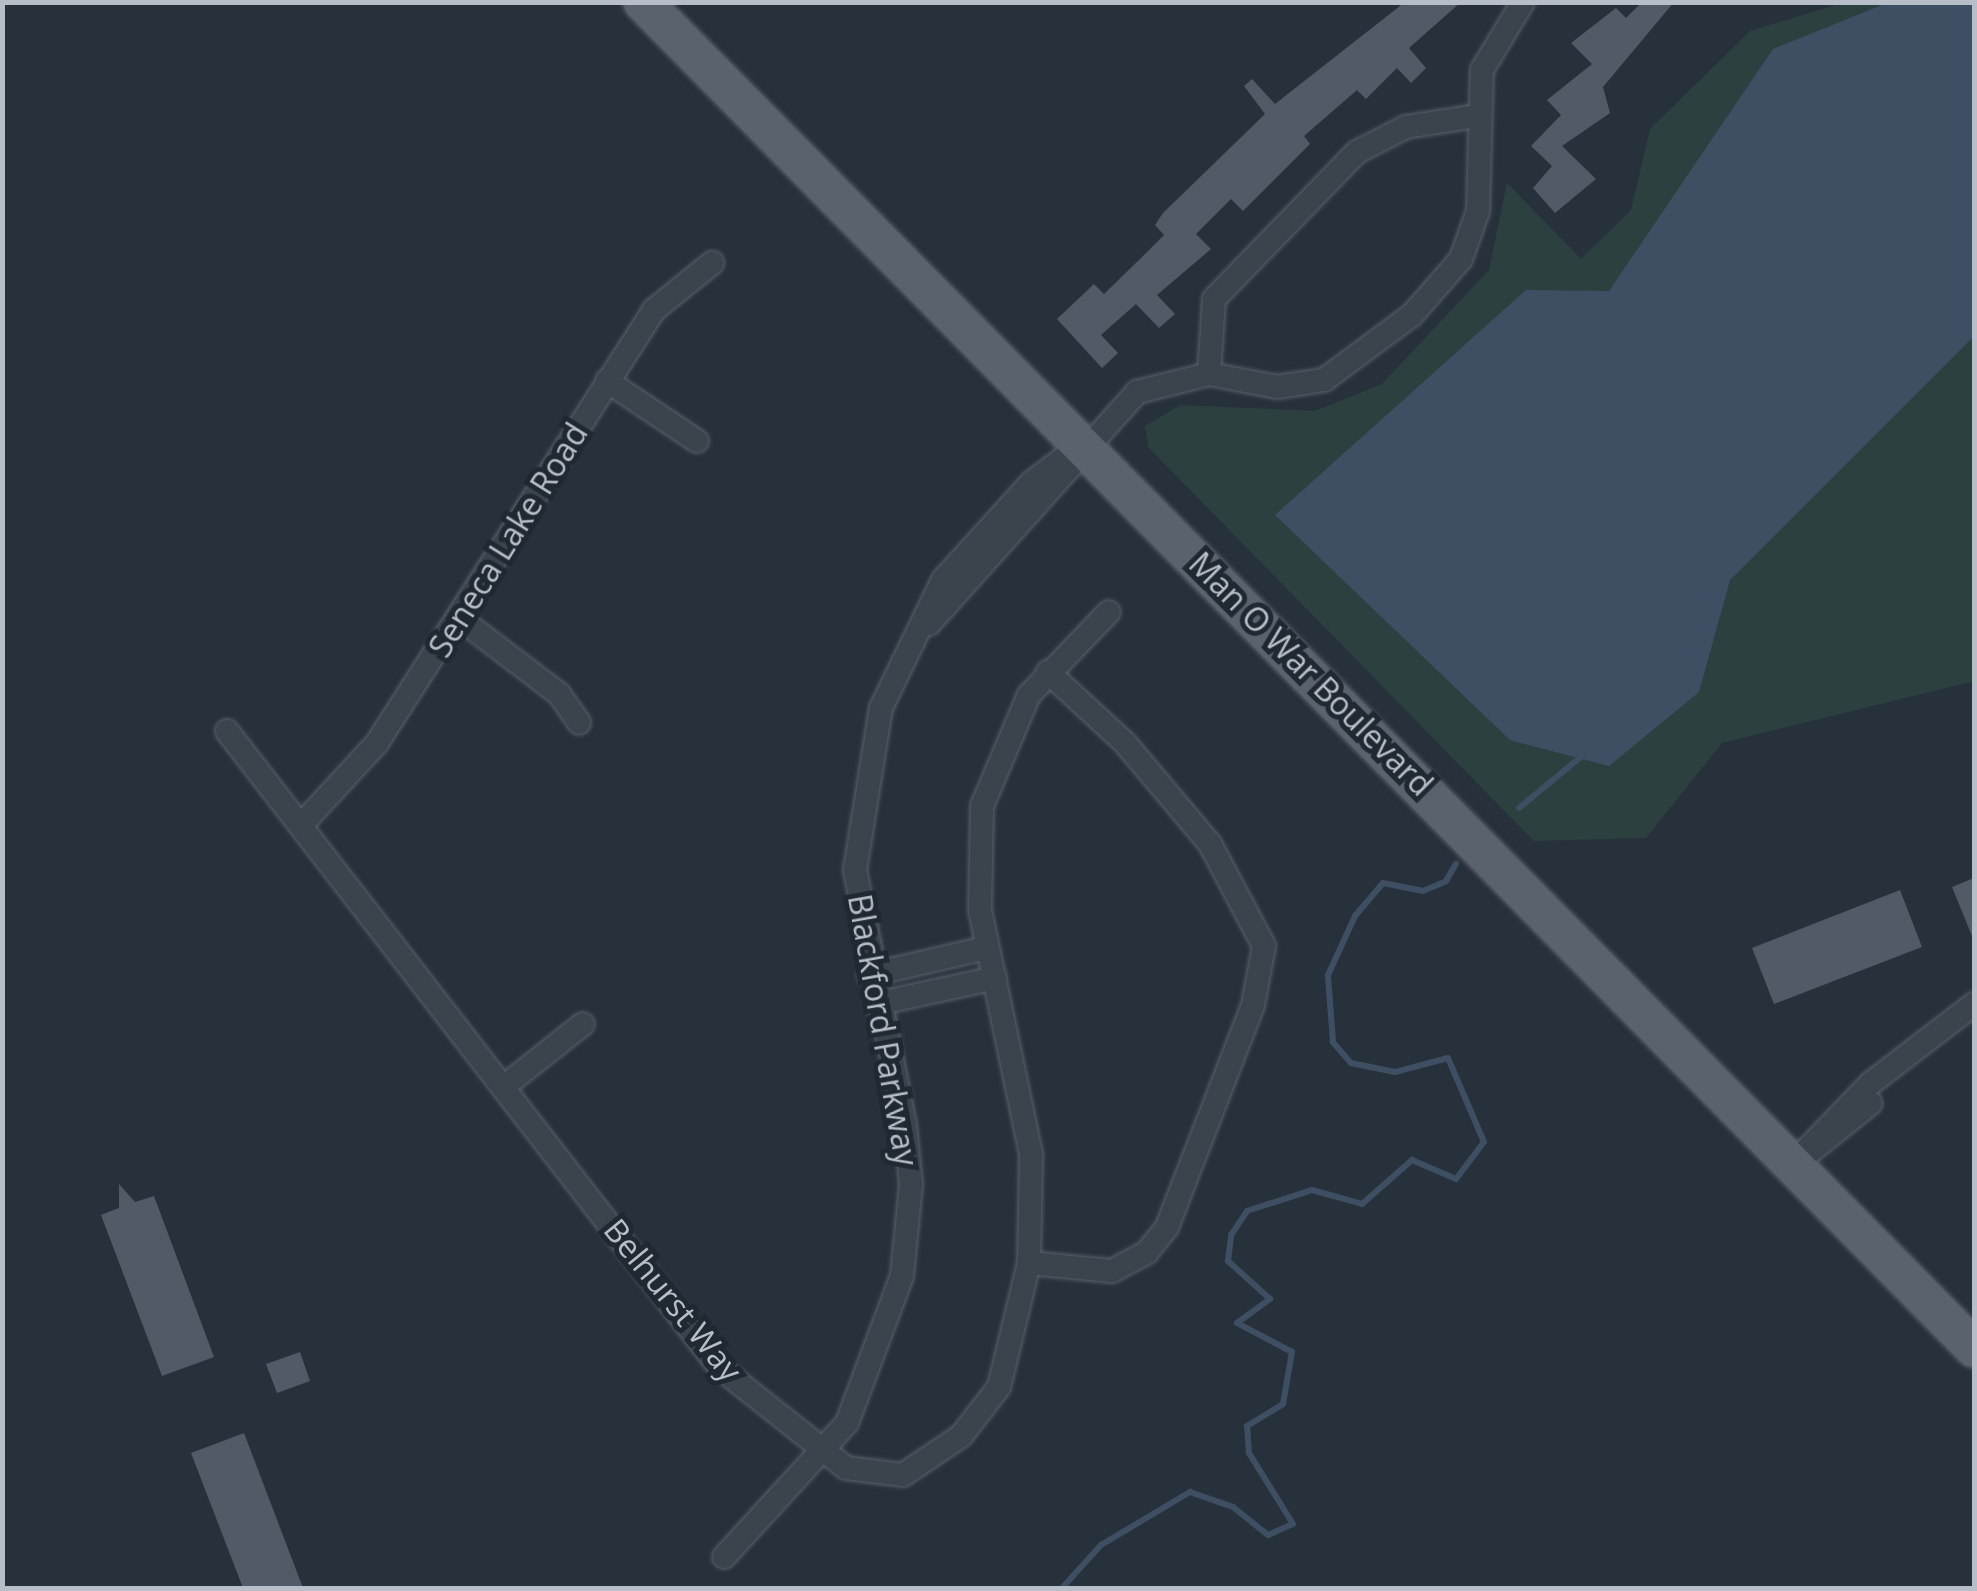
<!DOCTYPE html>
<html>
<head>
<meta charset="utf-8">
<style>
  body { margin:0 }
  #map { position:relative; width:1977px; height:1591px; overflow:hidden; background:#27313c; font-family:"Open Sans",sans-serif }
  div>[style] { position:absolute }
  .green>* { inset:0; background:#2c4040 }
  .water>* { inset:0; background:#3f4f63 }
  .stream>* { height:6px; margin:-3px; padding:0 3px; transform-origin:3px; border-radius:3px; background:#3f4f63 }
  .building>* { inset:0; background:#515a67 }
  .roads { filter:drop-shadow(0 0 2px #59616b) drop-shadow(0 0 2px #59616b) }
  .minor>* { height:22px; margin:-11px; padding:0 11px; transform-origin:11px; border-radius:11px; background:#3b434d }
  .primary>* { height:38px; margin:-19px; padding:0 19px; transform-origin:19px; border-radius:19px; background:#59626d }
  span { translate:-50% -50%; white-space:nowrap; text-align:center; line-height:1.15; -webkit-text-stroke:10px #202832; paint-order:stroke }
  .street-label { font-size:32px; color:#b7bec8 }
  .frame { position:absolute; inset:0; border:5px solid #b7bec8; pointer-events:none }
</style>
</head>
<body>
<div id="map">
  <div class="green">
    <i style="clip-path:polygon(1842px 3px,1974px 3px,1974px 681px,1722px 743px,1646px 838px,1534px 841px,1148px 447px,1145px 426px,1181px 405px,1315px 411px,1382px 384px,1489px 270px,1507px 183px,1581px 259px,1631px 210px,1650px 129px,1750px 31px)"></i>
  </div>
  <div class="water">
    <i style="clip-path:polygon(1887px 3px,1974px 3px,1974px 336px,1730px 580px,1699px 692px,1609px 766px,1510px 740px,1275px 515px,1526px 290px,1609px 291px,1773px 49px)"></i>
  </div>
  <div class="stream">
    <i style="left:1519px;top:808px;width:83px;rotate:-39.6deg"></i>
    <i style="left:1062px;top:1588px;width:58px;rotate:-47.8deg"></i>
    <i style="left:1101px;top:1545px;width:104px;rotate:-30.8deg"></i>
    <i style="left:1190px;top:1492px;width:46px;rotate:19.2deg"></i>
    <i style="left:1233px;top:1507px;width:45px;rotate:38.7deg"></i>
    <i style="left:1268px;top:1535px;width:27px;rotate:-24deg"></i>
    <i style="left:1293px;top:1524px;width:84px;rotate:-121.8deg"></i>
    <i style="left:1249px;top:1453px;width:27px;rotate:-94deg"></i>
    <i style="left:1247px;top:1426px;width:42px;rotate:-31.4deg"></i>
    <i style="left:1283px;top:1404px;width:53px;rotate:-80.2deg"></i>
    <i style="left:1292px;top:1352px;width:62px;rotate:-152.2deg"></i>
    <i style="left:1237px;top:1323px;width:41px;rotate:-36deg"></i>
    <i style="left:1270px;top:1299px;width:57px;rotate:-137.9deg"></i>
    <i style="left:1228px;top:1261px;width:26px;rotate:-83deg"></i>
    <i style="left:1231px;top:1235px;width:29px;rotate:-56deg"></i>
    <i style="left:1247px;top:1211px;width:68px;rotate:-17.9deg"></i>
    <i style="left:1312px;top:1190px;width:52px;rotate:15.6deg"></i>
    <i style="left:1362px;top:1204px;width:67px;rotate:-41.3deg"></i>
    <i style="left:1412px;top:1160px;width:48px;rotate:23.4deg"></i>
    <i style="left:1456px;top:1179px;width:46px;rotate:-52.9deg"></i>
    <i style="left:1484px;top:1142px;width:91px;rotate:-113.2deg"></i>
    <i style="left:1448px;top:1058px;width:55px;rotate:165.2deg"></i>
    <i style="left:1395px;top:1072px;width:45px;rotate:-168.4deg"></i>
    <i style="left:1351px;top:1063px;width:28px;rotate:-131deg"></i>
    <i style="left:1333px;top:1042px;width:67px;rotate:-94.3deg"></i>
    <i style="left:1328px;top:975px;width:65px;rotate:-65.4deg"></i>
    <i style="left:1355px;top:916px;width:43px;rotate:-49.7deg"></i>
    <i style="left:1383px;top:883px;width:41px;rotate:11.3deg"></i>
    <i style="left:1423px;top:891px;width:25px;rotate:-23deg"></i>
    <i style="left:1446px;top:881px;width:20px;rotate:-60deg"></i>
  </div>
  <div class="building">
    <i style="clip-path:polygon(1405px 2px,1461px 2px,1409px 48px,1426px 68px,1411px 83px,1397px 68px,1366px 99px,1357px 90px,1304px 136px,1310px 144px,1243px 211px,1231px 199px,1196px 234px,1211px 249px,1157px 295px,1175px 314px,1159px 328px,1136px 304px,1101px 335px,1118px 353px,1102px 368px,1057px 319px,1094px 284px,1104px 294px,1141px 258px,1164px 235px,1155px 225px,1163px 213px,1265px 114px,1244px 86px,1252px 79px,1275px 104px)"></i>
    <i style="clip-path:polygon(1642px 2px,1674px 2px,1603px 87px,1610px 113px,1562px 146px,1596px 179px,1555px 213px,1533px 188px,1552px 166px,1531px 146px,1561px 115px,1547px 100px,1592px 64px,1571px 43px,1616px 8px,1626px 18px)"></i>
    <i style="clip-path:polygon(1974px 878px,1974px 941px,1952px 887px)"></i>
    <i style="clip-path:polygon(1900px 890px,1922px 947px,1774px 1004px,1752px 948px)"></i>
    <i style="clip-path:polygon(119px 1184px,135px 1202px,154px 1196px,214px 1357px,162px 1376px,101px 1215px,119px 1208px)"></i>
    <i style="clip-path:polygon(300px 1352px,310px 1381px,277px 1393px,266px 1364px)"></i>
    <i style="clip-path:polygon(244px 1433px,303px 1588px,243px 1588px,191px 1453px)"></i>
  </div>
  <div class="roads">
    <div class="minor">
      <i style="left:1209px;top:374px;width:75px;rotate:-86.2deg"></i>
      <i style="left:1214px;top:299px;width:205px;rotate:-45.8deg"></i>
      <i style="left:1357px;top:152px;width:55px;rotate:-27deg"></i>
      <i style="left:1406px;top:127px;width:72px;rotate:-8.8deg"></i>
      <i style="left:607px;top:381px;width:108px;rotate:33.7deg"></i>
      <i style="left:459px;top:618px;width:126px;rotate:37.2deg"></i>
      <i style="left:559px;top:694px;width:35px;rotate:55deg"></i>
      <i style="left:929px;top:624px;width:312px;rotate:-48.1deg"></i>
      <i style="left:1137px;top:392px;width:74px;rotate:-14deg"></i>
      <i style="left:1209px;top:374px;width:69px;rotate:10.8deg"></i>
      <i style="left:1277px;top:387px;width:48px;rotate:-8.5deg"></i>
      <i style="left:1324px;top:380px;width:109px;rotate:-36.5deg"></i>
      <i style="left:1412px;top:315px;width:74px;rotate:-48.8deg"></i>
      <i style="left:1461px;top:259px;width:51px;rotate:-70.5deg"></i>
      <i style="left:1478px;top:211px;width:141px;rotate:-88.4deg"></i>
      <i style="left:1482px;top:70px;width:79px;rotate:-58.9deg"></i>
      <i style="left:227px;top:731px;width:805px;rotate:52.26deg"></i>
      <i style="left:720px;top:1368px;width:161px;rotate:38.4deg"></i>
      <i style="left:846px;top:1468px;width:57px;rotate:7deg"></i>
      <i style="left:903px;top:1475px;width:70px;rotate:-33.9deg"></i>
      <i style="left:961px;top:1436px;width:62px;rotate:-52.2deg"></i>
      <i style="left:999px;top:1387px;width:128px;rotate:-76.4deg"></i>
      <i style="left:1029px;top:1263px;width:109px;rotate:-88.9deg"></i>
      <i style="left:1031px;top:1154px;width:249px;rotate:-101.8deg"></i>
      <i style="left:980px;top:910px;width:104px;rotate:-88.9deg"></i>
      <i style="left:982px;top:806px;width:121px;rotate:-67.1deg"></i>
      <i style="left:1029px;top:695px;width:115px;rotate:-46.1deg"></i>
      <i style="left:305px;top:821px;width:106px;rotate:-47.3deg"></i>
      <i style="left:377px;top:743px;width:514px;rotate:-57.39deg"></i>
      <i style="left:654px;top:310px;width:75px;rotate:-39deg"></i>
      <i style="left:869px;top:975px;width:120px;rotate:-13deg"></i>
      <i style="left:876px;top:1004px;width:122px;rotate:-12.3deg"></i>
      <i style="left:506px;top:1085px;width:98px;rotate:-38.4deg"></i>
      <i style="left:1799px;top:1161px;width:92px;rotate:-38.9deg"></i>
      <i style="left:1792px;top:1165px;width:114px;rotate:-46.1deg"></i>
      <i style="left:1871px;top:1083px;width:130px;rotate:-37.5deg"></i>
      <i style="left:1029px;top:1263px;width:83px;rotate:5.5deg"></i>
      <i style="left:1112px;top:1271px;width:40px;rotate:-28deg"></i>
      <i style="left:1147px;top:1252px;width:32px;rotate:-51deg"></i>
      <i style="left:1167px;top:1227px;width:238px;rotate:-68.8deg"></i>
      <i style="left:1253px;top:1005px;width:60px;rotate:-79.4deg"></i>
      <i style="left:1264px;top:946px;width:115px;rotate:-117.9deg"></i>
      <i style="left:1210px;top:844px;width:132px;rotate:-130.1deg"></i>
      <i style="left:1125px;top:743px;width:105px;rotate:-137.3deg"></i>
      <i style="left:724px;top:1557px;width:182px;rotate:-47.5deg"></i>
      <i style="left:847px;top:1423px;width:157px;rotate:-69.5deg"></i>
      <i style="left:902px;top:1276px;width:92px;rotate:-84.4deg"></i>
      <i style="left:911px;top:1184px;width:59px;rotate:-95.8deg"></i>
      <i style="left:905px;top:1125px;width:260px;rotate:-101.1deg"></i>
      <i style="left:855px;top:870px;width:164px;rotate:-80.9deg"></i>
      <i style="left:881px;top:708px;width:142px;rotate:-64.2deg"></i>
      <i style="left:943px;top:580px;width:132px;rotate:-47.8deg"></i>
      <i style="left:1032px;top:482px;width:61px;rotate:-37.1deg"></i>
    </div>
    <div class="primary">
      <i style="left:643px;top:2px;width:1893px;rotate:45.32deg"></i>
    </div>
  </div>
  <div class="street-label">
    <span style="left:508px;top:540px;rotate:-58deg">Seneca Lake Road</span>
    <span style="left:1311px;top:674px;rotate:45deg">Man O War Boulevard</span>
    <span style="left:883px;top:1030px;rotate:80deg">Blackford Parkway</span>
    <span style="left:673px;top:1300px;rotate:51deg">Belhurst Way</span>
  </div>
  <div class="frame"></div>
</div>
</body>
</html>
